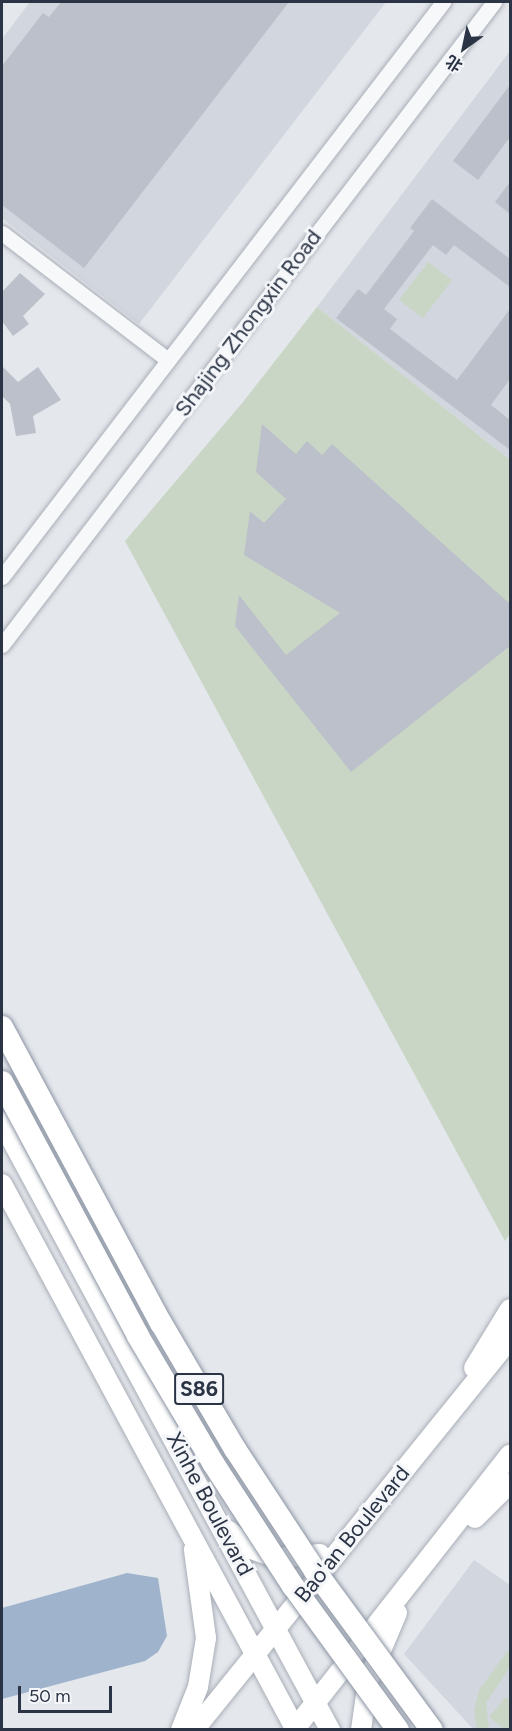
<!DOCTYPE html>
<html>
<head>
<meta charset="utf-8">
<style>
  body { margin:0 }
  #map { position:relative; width:512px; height:1731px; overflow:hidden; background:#e4e7ec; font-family:Figtree,"Noto Sans SC",sans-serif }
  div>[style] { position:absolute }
  .built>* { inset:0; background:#d2d6de }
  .green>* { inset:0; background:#c9d6c5 }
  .water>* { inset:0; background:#9fb4cc }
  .building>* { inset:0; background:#bbc0ca }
  .roads { filter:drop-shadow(0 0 2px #a9aeb7) drop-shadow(0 0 2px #a9aeb7) }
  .minor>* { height:15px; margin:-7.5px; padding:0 7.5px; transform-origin:7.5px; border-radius:7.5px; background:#f7f8fa }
  .major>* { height:20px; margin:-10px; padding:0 10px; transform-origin:10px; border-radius:10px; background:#fff }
  .bridges { filter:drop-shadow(0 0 2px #8b94a3) drop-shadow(0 0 2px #8b94a3) }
  .highway-bridge>* { height:22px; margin:-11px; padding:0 11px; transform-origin:11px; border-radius:11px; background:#fff }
  span { translate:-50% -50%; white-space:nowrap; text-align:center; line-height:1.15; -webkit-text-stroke:6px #f4f6f9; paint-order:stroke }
  .shield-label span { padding:2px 4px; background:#f4f6f9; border:2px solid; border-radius:4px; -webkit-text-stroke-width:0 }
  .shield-label { font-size:21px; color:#2b3445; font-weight:700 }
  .street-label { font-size:22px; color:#2b3445 }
  .frame { position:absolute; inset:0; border:3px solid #2b3445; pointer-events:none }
  .north { position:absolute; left:434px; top:18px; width:60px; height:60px; -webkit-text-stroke:4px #f4f6f9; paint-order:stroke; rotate:213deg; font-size:16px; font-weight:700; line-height:24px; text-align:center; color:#2b3445 }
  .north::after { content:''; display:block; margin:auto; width:21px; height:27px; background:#2b3445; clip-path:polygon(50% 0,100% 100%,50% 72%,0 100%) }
  .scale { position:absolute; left:18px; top:1686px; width:94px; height:27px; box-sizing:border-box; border:3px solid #2b3445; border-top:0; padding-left:8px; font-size:18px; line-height:21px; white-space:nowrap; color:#2b3445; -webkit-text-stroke:4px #f4f6f9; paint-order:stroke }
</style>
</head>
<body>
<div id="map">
  <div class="built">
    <i style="clip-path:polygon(30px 2px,386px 2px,139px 324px,2px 218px,2px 39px)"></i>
    <i style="clip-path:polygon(510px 51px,510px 460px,317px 307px)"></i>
    <i style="clip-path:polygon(474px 1560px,510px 1585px,510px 1729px,473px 1729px,404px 1654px)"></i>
  </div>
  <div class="green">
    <i style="clip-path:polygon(428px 262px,452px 280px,423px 318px,399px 300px)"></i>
    <i style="clip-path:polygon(317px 307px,510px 460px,510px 1234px,505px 1241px,125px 541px,243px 402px)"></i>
    <i style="clip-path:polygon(510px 1648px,510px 1667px,486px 1703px,489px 1729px,477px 1729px,474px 1712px,479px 1690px)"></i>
    <i style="clip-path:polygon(506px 1697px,510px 1701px,510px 1729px,504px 1729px,489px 1717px)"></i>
  </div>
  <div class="water">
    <i style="clip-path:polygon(127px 1573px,158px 1578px,167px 1636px,158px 1652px,145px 1661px,2px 1699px,2px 1608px)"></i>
  </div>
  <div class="building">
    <i style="clip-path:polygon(61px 2px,289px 2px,84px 268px,2px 205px,2px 66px,43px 13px,49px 17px)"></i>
    <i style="clip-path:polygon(510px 85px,510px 137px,478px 180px,453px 161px)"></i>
    <i style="clip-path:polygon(510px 182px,510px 214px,495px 202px)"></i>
    <i style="clip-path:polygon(432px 199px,510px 259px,510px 287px,454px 245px,446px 255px,433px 245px,384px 309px,397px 319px,390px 329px,457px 380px,510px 309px,510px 379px,491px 405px,510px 420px,510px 450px,336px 318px,358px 289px,366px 295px,414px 231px,410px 228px)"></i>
    <i style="clip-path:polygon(20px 273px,45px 294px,23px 316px,29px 324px,13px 336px,2px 321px,2px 292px)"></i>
    <i style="clip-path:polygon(2px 366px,18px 382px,38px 367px,61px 400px,33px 416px,36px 433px,16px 436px,10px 404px,2px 396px)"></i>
    <i style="clip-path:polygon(262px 424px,296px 454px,307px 441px,322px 455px,332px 444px,510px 604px,510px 646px,351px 772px,235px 626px,239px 595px,286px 655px,340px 613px,244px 555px,250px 511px,264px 523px,286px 499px,256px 472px)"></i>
  </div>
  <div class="roads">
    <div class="minor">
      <i style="left:2px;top:233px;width:209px;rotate:37.4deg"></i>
      <i style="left:2px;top:577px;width:725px;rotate:-52.51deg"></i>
      <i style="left:2px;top:645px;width:810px;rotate:-52.58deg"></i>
    </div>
    <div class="major">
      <i style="left:2px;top:1122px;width:691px;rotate:61.65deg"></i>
      <i style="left:2px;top:1184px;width:620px;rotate:61.7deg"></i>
      <i style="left:474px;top:1368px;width:69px;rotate:-58.6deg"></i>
      <i style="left:475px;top:1518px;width:49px;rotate:-45deg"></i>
      <i style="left:229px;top:1531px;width:26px;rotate:40deg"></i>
      <i style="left:249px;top:1548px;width:30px;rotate:20deg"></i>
      <i style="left:277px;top:1558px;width:43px;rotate:-5.3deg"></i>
      <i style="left:181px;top:1730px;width:46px;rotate:-68.4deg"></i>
      <i style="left:198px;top:1687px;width:50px;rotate:-80.7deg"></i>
      <i style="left:206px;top:1638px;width:89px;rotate:-97.8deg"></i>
      <i style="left:194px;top:1730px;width:503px;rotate:-51.06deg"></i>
      <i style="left:294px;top:1730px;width:350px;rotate:-51.9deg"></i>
      <i style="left:361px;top:1730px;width:49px;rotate:-81.9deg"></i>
      <i style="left:368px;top:1681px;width:74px;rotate:-66.9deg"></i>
    </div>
  </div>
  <div class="bridges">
    <div class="highway-bridge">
      <i style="left:2px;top:1027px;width:336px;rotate:61.8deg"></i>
      <i style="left:161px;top:1323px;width:146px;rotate:59.6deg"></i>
      <i style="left:235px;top:1449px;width:146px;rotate:56.7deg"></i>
      <i style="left:315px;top:1571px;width:197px;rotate:53.7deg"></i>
      <i style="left:2px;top:1082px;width:288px;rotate:61.8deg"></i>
      <i style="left:138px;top:1336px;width:147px;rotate:59.4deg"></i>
      <i style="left:213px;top:1463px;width:147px;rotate:57deg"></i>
      <i style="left:293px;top:1586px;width:178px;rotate:53.9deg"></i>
    </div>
  </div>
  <div class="shield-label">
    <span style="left:199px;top:1389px">S86</span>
  </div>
  <div class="street-label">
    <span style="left:248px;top:323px;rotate:-53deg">Shajing Zhongxin Road</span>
    <span style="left:210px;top:1504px;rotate:62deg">Xinhe Boulevard</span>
    <span style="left:352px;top:1534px;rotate:-51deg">Bao'an Boulevard</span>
  </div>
  <div class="frame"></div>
  <div class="north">北</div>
  <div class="scale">50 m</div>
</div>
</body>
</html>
